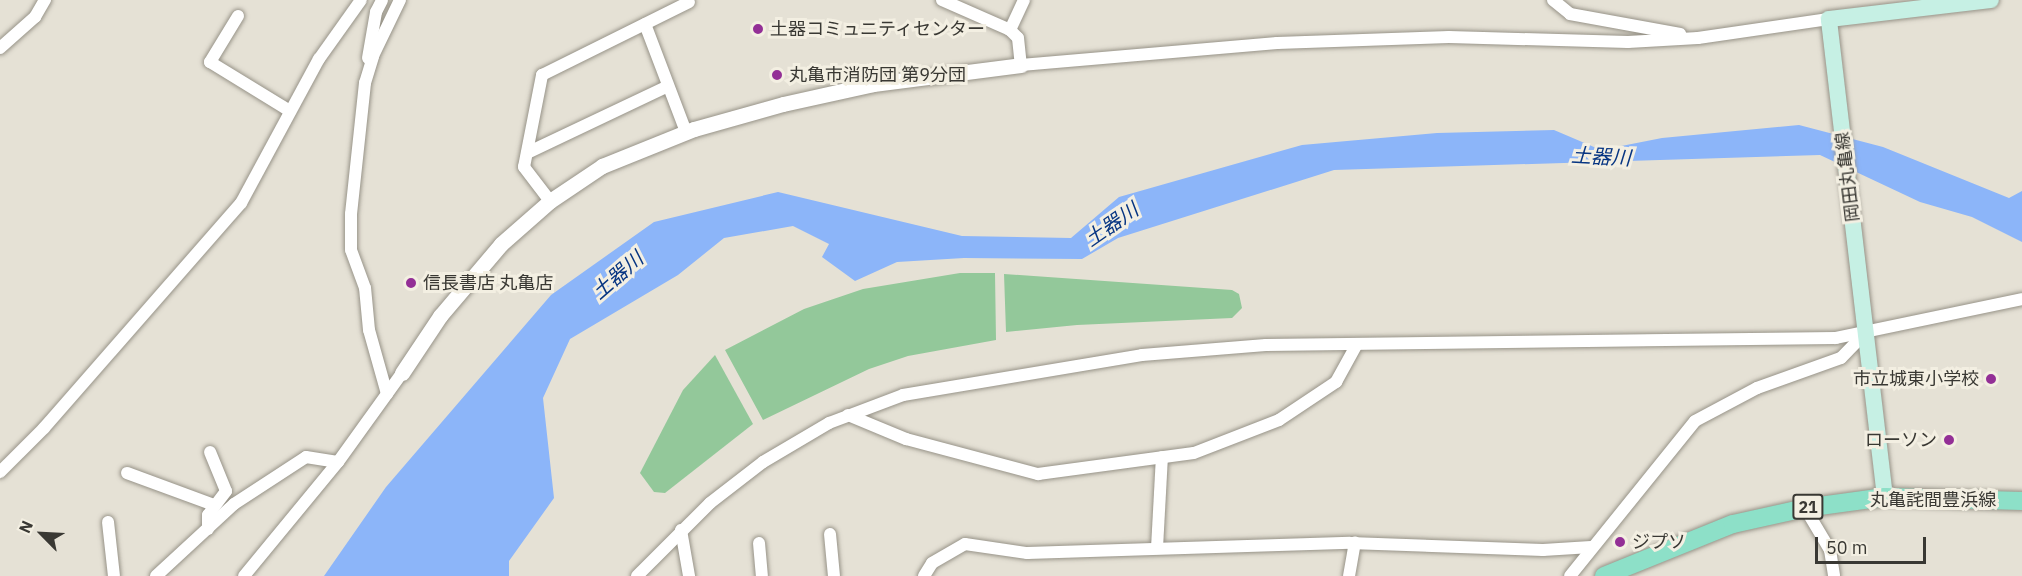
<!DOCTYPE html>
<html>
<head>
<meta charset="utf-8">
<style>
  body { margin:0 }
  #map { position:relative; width:2022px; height:576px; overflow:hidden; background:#e5e1d5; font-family:"IBM Plex Sans","Noto Sans JP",sans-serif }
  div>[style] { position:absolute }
  .green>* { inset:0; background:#93c89a }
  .water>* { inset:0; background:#8cb5f9 }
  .roads { filter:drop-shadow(0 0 2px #979388) drop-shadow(0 0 2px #979388) }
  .minor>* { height:12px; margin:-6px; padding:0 6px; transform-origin:6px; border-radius:6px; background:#fff }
  .tertiary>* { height:15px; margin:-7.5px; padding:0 7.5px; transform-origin:7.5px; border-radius:7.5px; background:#fff }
  .secondary>* { height:16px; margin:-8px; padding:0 8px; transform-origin:8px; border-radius:8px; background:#c6f0e4 }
  .primary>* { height:18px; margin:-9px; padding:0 9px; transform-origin:9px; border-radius:9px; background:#8de0c8 }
  .dots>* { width:16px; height:16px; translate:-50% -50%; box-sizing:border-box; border:3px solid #f3efe2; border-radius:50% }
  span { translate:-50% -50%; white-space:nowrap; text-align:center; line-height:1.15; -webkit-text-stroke:6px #f3efe2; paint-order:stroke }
  .shield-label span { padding:2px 4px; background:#f3efe2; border:2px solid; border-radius:4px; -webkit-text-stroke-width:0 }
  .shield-label { font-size:16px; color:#393833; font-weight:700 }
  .poi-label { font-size:18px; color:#393833 }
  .left { translate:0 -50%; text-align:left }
  .right { translate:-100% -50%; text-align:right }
  .street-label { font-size:18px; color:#393833 }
  .water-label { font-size:20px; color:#073582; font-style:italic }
  .north { position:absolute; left:12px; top:504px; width:60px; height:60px; -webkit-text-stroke:4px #f3efe2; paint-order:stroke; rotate:294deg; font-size:16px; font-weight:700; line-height:24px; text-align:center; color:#393833 }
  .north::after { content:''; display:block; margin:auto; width:21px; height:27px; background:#393833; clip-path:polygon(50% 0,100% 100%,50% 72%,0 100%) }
  .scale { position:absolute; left:1815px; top:537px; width:111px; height:27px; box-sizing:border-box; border:3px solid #393833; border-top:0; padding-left:8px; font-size:18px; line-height:21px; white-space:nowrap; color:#393833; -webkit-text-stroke:4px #f3efe2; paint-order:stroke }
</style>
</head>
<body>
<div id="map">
  <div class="green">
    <i style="clip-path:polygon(960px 273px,995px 273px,996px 340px,908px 356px,869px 369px,763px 420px,725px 350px,804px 309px,863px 289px)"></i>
    <i style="clip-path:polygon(1004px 274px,1232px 290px,1239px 294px,1242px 308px,1232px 318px,1077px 325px,1006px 332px)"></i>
    <i style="clip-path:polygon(715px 355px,753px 424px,665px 493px,654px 492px,640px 473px,683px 390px)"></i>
  </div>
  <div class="water">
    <i style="clip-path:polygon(1799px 125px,1883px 147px,2009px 198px,2022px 191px,2022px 242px,1972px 217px,1920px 202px,1820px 155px,1334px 170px,1118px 238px,1082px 259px,964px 258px,897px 262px,855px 281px,822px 257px,829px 244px,793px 226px,724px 238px,678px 275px,570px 339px,543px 398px,554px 498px,509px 561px,509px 576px,324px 576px,386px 487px,551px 295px,654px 222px,778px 192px,962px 236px,1071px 238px,1119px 197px,1302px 145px,1437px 133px,1554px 130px,1601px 150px,1662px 138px)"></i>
  </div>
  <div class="roads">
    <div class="minor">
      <i style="left:942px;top:0;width:74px;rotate:23.8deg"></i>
      <i style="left:1010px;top:30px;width:11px;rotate:45deg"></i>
      <i style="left:1018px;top:38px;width:27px;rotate:84deg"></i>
      <i style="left:1021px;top:65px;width:257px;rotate:-4.9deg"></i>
      <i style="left:1277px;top:43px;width:172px;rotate:-2deg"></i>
      <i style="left:1449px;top:37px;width:179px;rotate:1.6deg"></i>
      <i style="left:1628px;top:42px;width:70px;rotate:-3.3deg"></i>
      <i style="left:1698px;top:38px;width:132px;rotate:-8.3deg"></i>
      <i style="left:1553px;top:0;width:22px;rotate:39deg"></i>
      <i style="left:1570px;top:14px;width:112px;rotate:10.3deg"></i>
      <i style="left:238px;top:16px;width:54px;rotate:121.3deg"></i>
      <i style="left:210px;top:62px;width:94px;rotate:31.5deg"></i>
      <i style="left:645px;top:24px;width:116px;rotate:69.2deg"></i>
      <i style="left:1010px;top:30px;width:33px;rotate:-65deg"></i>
      <i style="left:0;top:48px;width:47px;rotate:-41.5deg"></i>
      <i style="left:35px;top:17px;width:20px;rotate:-60deg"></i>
      <i style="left:368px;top:58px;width:47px;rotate:-80.1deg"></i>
      <i style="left:376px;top:12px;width:13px;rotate:-63deg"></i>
      <i style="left:527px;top:153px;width:156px;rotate:-25.4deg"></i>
      <i style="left:550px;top:201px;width:43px;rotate:-127.4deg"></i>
      <i style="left:524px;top:167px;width:94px;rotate:-78.9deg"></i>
      <i style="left:542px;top:75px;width:164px;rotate:-26.4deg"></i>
      <i style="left:387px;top:394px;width:66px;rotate:-105.7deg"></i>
      <i style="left:369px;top:330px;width:42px;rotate:-95.4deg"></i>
      <i style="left:365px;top:288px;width:40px;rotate:-110.2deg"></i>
      <i style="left:351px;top:250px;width:36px;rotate:-90deg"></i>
      <i style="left:351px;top:214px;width:132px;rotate:-83.9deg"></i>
      <i style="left:365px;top:83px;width:28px;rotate:-73deg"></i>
      <i style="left:373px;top:56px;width:62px;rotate:-64.3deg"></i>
      <i style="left:848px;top:415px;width:63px;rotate:22.5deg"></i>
      <i style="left:906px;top:439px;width:137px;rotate:14.9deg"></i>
      <i style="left:1038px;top:474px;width:157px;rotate:-7.7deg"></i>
      <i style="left:1194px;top:453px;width:91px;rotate:-21.2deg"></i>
      <i style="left:1279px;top:420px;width:69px;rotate:-33.7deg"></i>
      <i style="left:1336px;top:382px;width:43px;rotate:-61.1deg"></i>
      <i style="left:0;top:472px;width:62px;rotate:-45deg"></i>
      <i style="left:44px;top:428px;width:299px;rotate:-48.8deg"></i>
      <i style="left:241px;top:203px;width:164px;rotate:-61.6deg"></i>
      <i style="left:319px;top:59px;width:72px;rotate:-54.6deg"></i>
      <i style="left:127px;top:473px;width:93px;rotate:20.2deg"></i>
      <i style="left:1805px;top:508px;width:49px;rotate:59.2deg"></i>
      <i style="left:1830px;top:550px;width:26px;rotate:81deg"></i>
      <i style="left:108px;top:522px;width:54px;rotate:83.7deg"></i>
      <i style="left:208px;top:529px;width:14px;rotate:-90deg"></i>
      <i style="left:208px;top:515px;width:30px;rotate:-53deg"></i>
      <i style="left:226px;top:491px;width:42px;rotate:-112.3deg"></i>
      <i style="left:681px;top:530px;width:47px;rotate:80.1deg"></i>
      <i style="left:830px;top:534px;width:42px;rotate:84.6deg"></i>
      <i style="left:759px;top:543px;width:33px;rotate:85deg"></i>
      <i style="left:1157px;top:548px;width:91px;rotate:-86.9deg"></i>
      <i style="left:156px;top:576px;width:106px;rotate:-42.7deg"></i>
      <i style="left:234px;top:504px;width:86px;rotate:-33.1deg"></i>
      <i style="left:306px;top:457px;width:32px;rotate:9deg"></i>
      <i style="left:244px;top:576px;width:148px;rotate:-50.5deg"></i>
      <i style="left:338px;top:462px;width:110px;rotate:-54.3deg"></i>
      <i style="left:637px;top:576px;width:103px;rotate:-45deg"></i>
      <i style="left:710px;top:503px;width:67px;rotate:-37.7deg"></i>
      <i style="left:763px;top:462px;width:77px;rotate:-30.6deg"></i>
      <i style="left:829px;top:423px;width:79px;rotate:-20.7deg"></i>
      <i style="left:903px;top:395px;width:242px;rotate:-9.5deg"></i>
      <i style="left:1142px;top:355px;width:124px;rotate:-4.6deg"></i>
      <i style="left:1266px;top:345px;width:570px;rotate:-0.7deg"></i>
      <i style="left:1836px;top:338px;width:190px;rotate:-11.8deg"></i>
      <i style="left:924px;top:576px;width:15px;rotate:-58deg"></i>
      <i style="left:932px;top:563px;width:38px;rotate:-30deg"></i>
      <i style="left:965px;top:544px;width:63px;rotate:8.3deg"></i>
      <i style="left:1027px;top:553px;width:323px;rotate:-1.8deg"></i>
      <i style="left:1350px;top:543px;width:193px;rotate:2.1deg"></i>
      <i style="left:1543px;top:550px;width:48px;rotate:-3.6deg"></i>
      <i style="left:1349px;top:576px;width:34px;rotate:-80deg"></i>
      <i style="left:1570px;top:576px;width:199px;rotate:-51.1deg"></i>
      <i style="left:1695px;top:421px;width:70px;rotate:-28deg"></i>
      <i style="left:1757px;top:388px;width:89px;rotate:-19.7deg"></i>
      <i style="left:1841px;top:358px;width:35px;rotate:-46deg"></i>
    </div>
    <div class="tertiary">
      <i style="left:402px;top:373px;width:69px;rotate:-56.3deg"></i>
      <i style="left:440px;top:316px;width:94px;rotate:-49.7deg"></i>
      <i style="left:501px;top:244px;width:65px;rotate:-41.3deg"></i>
      <i style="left:550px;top:201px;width:63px;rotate:-33.9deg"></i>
      <i style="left:602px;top:166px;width:99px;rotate:-21.9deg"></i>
      <i style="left:694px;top:129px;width:92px;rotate:-15.7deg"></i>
      <i style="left:783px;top:104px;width:92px;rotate:-12.5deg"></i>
      <i style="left:873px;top:84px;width:149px;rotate:-7.3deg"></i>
    </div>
    <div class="secondary">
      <i style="left:1885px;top:497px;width:481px;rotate:-96.7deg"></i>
      <i style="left:1829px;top:19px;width:163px;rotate:-6.7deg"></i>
    </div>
    <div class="primary">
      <i style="left:1604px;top:576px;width:139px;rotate:-22deg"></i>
      <i style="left:1733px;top:524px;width:74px;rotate:-12.5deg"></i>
      <i style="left:1805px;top:508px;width:81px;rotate:-7.8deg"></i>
      <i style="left:1885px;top:497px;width:137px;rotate:1.7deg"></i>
    </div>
  </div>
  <div class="dots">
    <i style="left:758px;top:29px;background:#932f96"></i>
    <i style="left:777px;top:75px;background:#932f96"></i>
    <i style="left:411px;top:283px;background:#932f96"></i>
    <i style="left:1991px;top:379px;background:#932f96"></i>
    <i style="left:1949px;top:440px;background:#932f96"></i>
    <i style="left:1620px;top:542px;background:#932f96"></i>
  </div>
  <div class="shield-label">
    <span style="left:1808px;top:507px">21</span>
  </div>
  <div class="poi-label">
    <span class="left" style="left:770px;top:29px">土器コミュニティセンター</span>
    <span class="left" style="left:789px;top:75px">丸亀市消防団 第9分団</span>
    <span class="left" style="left:423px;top:283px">信長書店 丸亀店</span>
    <span class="right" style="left:1979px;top:379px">市立城東小学校</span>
    <span class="right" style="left:1937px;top:440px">ローソン</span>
    <span class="left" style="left:1632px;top:542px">ジプソ</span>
  </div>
  <div class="street-label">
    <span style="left:1848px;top:177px;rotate:-97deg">岡田丸亀線</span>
    <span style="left:1933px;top:500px">丸亀詫間豊浜線</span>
  </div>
  <div class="water-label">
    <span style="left:1601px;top:156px;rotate:3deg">土器川</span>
    <span style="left:1111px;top:224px;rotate:-35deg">土器川</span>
    <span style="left:617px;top:275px;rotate:-41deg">土器川</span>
  </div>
  <div class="north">N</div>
  <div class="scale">50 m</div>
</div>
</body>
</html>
